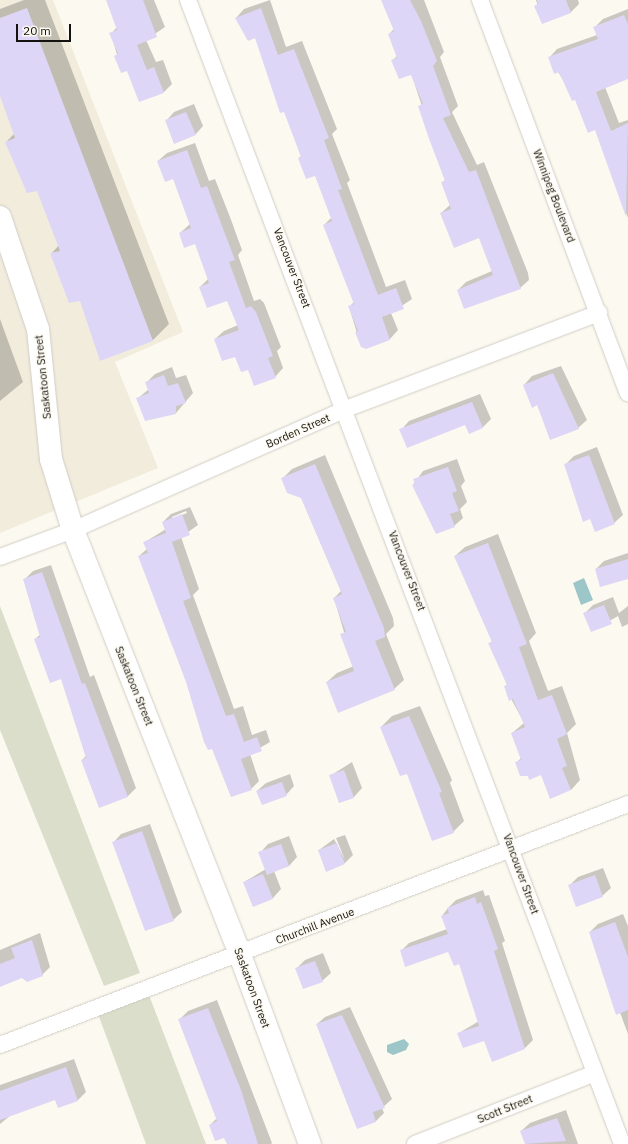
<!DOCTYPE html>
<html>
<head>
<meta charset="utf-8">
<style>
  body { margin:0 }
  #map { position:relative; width:628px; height:1144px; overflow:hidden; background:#fcf9f0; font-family:"IBM Plex Sans",sans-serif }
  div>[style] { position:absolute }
  .built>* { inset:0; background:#f2ecdd }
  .green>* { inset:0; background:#dbdeca }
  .water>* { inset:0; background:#9dc6c9 }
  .shadow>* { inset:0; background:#0003 }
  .building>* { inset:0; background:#ded6f6 }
  .roads { filter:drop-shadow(0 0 1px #d1cdc5) drop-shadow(0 0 1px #d1cdc5) }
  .street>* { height:16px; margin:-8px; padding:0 8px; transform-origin:8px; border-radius:8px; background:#fff }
  .secondary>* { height:22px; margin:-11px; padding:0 11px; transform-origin:11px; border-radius:11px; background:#fff }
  span { translate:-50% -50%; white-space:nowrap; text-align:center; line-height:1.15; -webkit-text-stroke:3px #fcf9f0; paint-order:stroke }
  .street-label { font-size:11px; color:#13120f }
  .scale { position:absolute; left:16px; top:24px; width:55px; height:18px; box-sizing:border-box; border:2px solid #13120f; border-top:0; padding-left:5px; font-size:12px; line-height:14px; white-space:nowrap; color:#13120f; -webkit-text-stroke:3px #fcf9f0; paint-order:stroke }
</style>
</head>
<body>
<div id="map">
  <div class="built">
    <i style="clip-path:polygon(0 0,53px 0,183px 332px,115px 362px,158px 468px,0 533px)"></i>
  </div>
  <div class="green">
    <i style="clip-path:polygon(0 606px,140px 973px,104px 986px,0 730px)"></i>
    <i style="clip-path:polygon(149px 995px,206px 1144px,146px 1144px,98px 1014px)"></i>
  </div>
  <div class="water">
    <i style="clip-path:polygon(584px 578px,593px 600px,581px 605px,573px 583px)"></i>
    <i style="clip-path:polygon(404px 1039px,409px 1044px,406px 1050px,393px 1055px,387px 1052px,387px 1045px)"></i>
  </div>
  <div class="shadow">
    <i style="clip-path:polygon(24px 0,45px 0,169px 324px,153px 340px,81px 300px,51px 254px,59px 245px,37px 189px,6px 142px,15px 133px,0 93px,0 9px)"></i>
    <i style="clip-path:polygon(107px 0,154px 0,165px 27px,146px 40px,156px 62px,163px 60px,172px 84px,164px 92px,128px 70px,122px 72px,111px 34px,117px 27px)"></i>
    <i style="clip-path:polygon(270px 0,286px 47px,302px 41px,337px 129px,332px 134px,350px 180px,347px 183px,386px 287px,405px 280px,412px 299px,391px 313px,398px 330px,390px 339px,366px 348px,361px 346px,349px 307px,354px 302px,324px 225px,332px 217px,316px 174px,299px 158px,302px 155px,256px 37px,248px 40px,236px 18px,244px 9px)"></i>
    <i style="clip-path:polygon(382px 0,424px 0,444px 52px,440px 57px,458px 106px,452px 112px,477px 165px,484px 162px,528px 273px,529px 280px,520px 288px,458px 290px,466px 282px,492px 271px,479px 237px,441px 213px,450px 205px,442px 183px,446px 179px,411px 73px,393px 60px,397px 56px,389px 34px,394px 29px)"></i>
    <i style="clip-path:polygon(536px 0,578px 0,579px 4px,571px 12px,543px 23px)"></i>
    <i style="clip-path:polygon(628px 9px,628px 48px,605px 87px,619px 123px,628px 120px,628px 218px,595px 129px,549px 58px,557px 49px,597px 35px,595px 27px,603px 19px)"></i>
    <i style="clip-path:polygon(194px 104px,203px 126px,195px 135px,166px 121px,174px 112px)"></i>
    <i style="clip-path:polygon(195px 143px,209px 181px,215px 179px,230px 217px,242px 250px,238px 255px,254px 301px,260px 299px,264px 303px,281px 347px,277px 351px,283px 368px,275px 377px,248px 368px,215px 339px,224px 331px,238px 325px,228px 299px,200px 287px,209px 278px,196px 243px,180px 233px,190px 224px,174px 178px,158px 161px,167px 153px)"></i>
    <i style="clip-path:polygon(0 319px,23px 382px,0 401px)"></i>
    <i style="clip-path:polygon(561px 366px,587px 420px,578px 428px,538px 404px,524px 385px,532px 376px)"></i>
    <i style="clip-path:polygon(172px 367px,176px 378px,186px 375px,193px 393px,176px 413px,137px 399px,149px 389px,146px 383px,155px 374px)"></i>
    <i style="clip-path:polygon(480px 394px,491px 419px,482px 428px,466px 424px,401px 430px,409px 421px)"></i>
    <i style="clip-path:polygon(597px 447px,623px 515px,614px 523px,590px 518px,566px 464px,574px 456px)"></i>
    <i style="clip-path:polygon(325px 455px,393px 618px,394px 626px,386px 634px,404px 680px,394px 689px,327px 682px,337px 673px,354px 666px,334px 598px,341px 591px,301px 497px,282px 479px,292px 469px)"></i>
    <i style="clip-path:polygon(457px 459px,465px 481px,461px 486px,467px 502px,460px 509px,463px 518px,454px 526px,413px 485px,423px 471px)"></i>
    <i style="clip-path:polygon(evenodd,190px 507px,198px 525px,181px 537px,199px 589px,193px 595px,234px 709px,243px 706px,252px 735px,266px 730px,270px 742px,250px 754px,259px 781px,251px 789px,231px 796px,139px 556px,147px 549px,145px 542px,166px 529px,163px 522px,171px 514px,190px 507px,186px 511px,187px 513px,172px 519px,172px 517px,186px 511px)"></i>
    <i style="clip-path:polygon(498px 534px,536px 633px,529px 641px,548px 691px,562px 686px,576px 724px,567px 733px,580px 780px,571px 790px,542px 774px,528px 775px,516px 763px,521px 758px,512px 733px,524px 723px,505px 687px,507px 684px,489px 644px,492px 641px,455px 556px,465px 547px)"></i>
    <i style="clip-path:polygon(628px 553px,628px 578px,596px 569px,604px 561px)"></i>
    <i style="clip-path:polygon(51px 565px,90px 677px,94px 675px,136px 788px,128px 796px,100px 807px,82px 760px,86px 756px,61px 677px,35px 639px,41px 634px,24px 580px,33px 571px)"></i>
    <i style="clip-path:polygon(613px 597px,619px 613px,628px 606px,628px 624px,622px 627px,618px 616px,592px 631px,584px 614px,593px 605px)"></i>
    <i style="clip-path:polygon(420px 706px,452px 780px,450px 783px,464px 821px,453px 832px,408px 772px,381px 727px,392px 716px)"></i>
    <i style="clip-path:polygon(352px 762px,362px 788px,354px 797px,340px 802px,330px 776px)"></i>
    <i style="clip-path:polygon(290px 774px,294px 786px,286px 795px,257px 791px,266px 783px)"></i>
    <i style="clip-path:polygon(150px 824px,182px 912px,173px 920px,113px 843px,121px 834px)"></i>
    <i style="clip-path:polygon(345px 835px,353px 855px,345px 863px,319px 850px,334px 839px,345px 860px,336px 838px)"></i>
    <i style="clip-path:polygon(289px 836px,297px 857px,289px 866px,274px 871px,281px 889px,273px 898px,253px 906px,244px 882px,266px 869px,260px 853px,268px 844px)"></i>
    <i style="clip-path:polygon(603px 868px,611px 888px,602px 896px,569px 886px,578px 877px)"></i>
    <i style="clip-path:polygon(483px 890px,485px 896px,489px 895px,505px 941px,502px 943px,533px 1040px,525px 1048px,459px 1033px,479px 1021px,460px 963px,449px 950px,401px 951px,409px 943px,447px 929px,442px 916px,448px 908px,456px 900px)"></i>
    <i style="clip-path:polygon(623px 914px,628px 926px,628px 1034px,590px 932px,598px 924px)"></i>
    <i style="clip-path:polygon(40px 933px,50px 967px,42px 975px,23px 976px,0 985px,0 950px)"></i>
    <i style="clip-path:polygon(323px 953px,331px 973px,322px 981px,297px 968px,305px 960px)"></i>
    <i style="clip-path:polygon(217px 1000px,272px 1143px,271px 1144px,228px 1144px,225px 1136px,210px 1125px,217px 1118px,179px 1020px,188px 1011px)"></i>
    <i style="clip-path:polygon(350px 1007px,392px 1099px,382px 1108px,384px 1113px,376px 1121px,358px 1128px,317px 1024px,325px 1017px)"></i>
    <i style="clip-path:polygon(74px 1059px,86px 1092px,78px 1100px,58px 1107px,55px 1099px,11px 1115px,0 1124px,0 1085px)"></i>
    <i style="clip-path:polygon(566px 1110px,578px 1144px,526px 1144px,521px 1131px,530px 1123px)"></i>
  </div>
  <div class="building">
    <i style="clip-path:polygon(106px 0,143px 0,157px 37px,137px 45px,147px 70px,154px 67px,164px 93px,139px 102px,127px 71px,121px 73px,114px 56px,118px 54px,109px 33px,117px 30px)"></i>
    <i style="clip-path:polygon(381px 0,410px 0,421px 21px,437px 61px,433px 66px,451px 115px,443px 118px,469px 172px,476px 170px,521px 289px,464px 309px,457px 290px,493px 275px,479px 238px,454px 248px,440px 213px,451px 209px,441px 182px,445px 181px,428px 136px,418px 106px,423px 104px,411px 75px,399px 79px,391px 60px,397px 58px,388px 34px,394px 31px)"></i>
    <i style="clip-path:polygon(537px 0,566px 0,571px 13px,542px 24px,534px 6px,538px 4px)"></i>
    <i style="clip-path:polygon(27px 8px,153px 341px,100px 361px,80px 301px,69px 303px,50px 253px,60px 251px,37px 191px,27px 193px,5px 142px,15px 138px,0 96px,0 18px)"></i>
    <i style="clip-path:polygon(261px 8px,278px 55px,294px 49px,329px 138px,324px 140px,342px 189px,338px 190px,378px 295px,396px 288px,404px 309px,382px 317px,390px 340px,366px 349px,361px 347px,355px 332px,358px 331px,348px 306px,354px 304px,323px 225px,332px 221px,315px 176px,306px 179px,298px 158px,301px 157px,284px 112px,280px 113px,255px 38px,248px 41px,235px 18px)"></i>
    <i style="clip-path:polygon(624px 15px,628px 24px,628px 79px,596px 92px,611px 131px,628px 123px,626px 217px,595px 130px,588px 133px,575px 100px,572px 101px,559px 72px,554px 74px,548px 57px,598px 39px,593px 27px)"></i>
    <i style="clip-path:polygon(186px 112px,196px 135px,174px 144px,165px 120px)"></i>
    <i style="clip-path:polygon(187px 150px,201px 188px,207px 186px,222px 226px,235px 260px,229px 262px,246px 308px,251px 306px,256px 312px,273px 356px,268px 358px,276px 378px,254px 386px,248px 370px,241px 372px,235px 357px,222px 361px,214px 339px,239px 330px,227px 301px,207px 308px,199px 287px,209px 283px,195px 244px,184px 248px,179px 233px,191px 228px,173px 179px,165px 182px,157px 161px)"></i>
    <i style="clip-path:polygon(553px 373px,579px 429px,550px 440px,537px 405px,532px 408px,523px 385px)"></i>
    <i style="clip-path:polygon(164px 375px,168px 386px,178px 383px,186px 403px,176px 406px,176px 414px,145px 421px,136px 398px,149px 393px,145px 382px)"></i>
    <i style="clip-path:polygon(472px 402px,483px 428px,469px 434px,465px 425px,407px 448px,399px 429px)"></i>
    <i style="clip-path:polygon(589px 455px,615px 524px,595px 532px,590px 519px,583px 522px,564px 464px)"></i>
    <i style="clip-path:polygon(315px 464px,384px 628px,385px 637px,375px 641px,395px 690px,338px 713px,326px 682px,354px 671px,340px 634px,346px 632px,333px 598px,342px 594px,301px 498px,287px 493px,281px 478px)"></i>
    <i style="clip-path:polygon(448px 467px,457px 491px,452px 493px,459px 511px,450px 514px,455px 527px,436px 534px,412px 485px,415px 484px,413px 479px)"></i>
    <i style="clip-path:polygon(182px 514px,190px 535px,172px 542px,191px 598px,183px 601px,226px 716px,234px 714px,244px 742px,257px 737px,262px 751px,241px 759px,252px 790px,231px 797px,212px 749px,208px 750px,204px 742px,186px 682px,138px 556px,148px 553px,143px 542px,166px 533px,162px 522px)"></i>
    <i style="clip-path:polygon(488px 543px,527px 644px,519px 647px,538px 700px,552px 695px,567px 734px,557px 739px,567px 766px,562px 768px,571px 790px,550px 799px,541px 775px,529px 780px,528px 776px,520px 776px,515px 762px,521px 760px,511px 733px,525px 727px,513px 699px,509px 701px,504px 686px,507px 685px,488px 643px,492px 642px,454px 556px)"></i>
    <i style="clip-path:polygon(628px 559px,628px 579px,600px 587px,595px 569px)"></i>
    <i style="clip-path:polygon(42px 572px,82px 684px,85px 683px,128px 797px,99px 808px,81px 760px,86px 758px,61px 679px,50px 683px,34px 639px,40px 637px,23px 579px)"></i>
    <i style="clip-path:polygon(604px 605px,612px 624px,591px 632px,583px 613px)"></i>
    <i style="clip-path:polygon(409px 716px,442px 792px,439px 793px,454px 833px,432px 841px,407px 774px,400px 776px,380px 727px)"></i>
    <i style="clip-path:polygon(344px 770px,354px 798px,339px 803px,329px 775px)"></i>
    <i style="clip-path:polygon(282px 782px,287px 796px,262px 805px,256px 791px)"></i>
    <i style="clip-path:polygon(142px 831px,174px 921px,145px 931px,112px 842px)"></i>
    <i style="clip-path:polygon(337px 843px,345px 864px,326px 872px,318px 850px)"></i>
    <i style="clip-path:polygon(281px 844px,289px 866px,267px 875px,258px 852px)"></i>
    <i style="clip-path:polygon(263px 874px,273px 899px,253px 907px,243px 882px)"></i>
    <i style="clip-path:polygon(595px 875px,603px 897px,576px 907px,568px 885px)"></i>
    <i style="clip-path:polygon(475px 897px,477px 904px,481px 902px,498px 949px,494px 951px,525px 1049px,492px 1062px,484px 1041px,463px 1048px,457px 1033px,479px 1026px,459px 964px,454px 966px,448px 952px,405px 967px,400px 950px,448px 934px,441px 916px,449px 913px,447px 908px)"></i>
    <i style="clip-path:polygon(615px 922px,628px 957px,628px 1010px,616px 1015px,589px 932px)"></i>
    <i style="clip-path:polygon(32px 940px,43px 976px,27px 982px,22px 978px,0 987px,0 964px,15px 958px,11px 948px)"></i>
    <i style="clip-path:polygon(315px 961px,323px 982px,303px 989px,295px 968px)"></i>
    <i style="clip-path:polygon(208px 1008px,241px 1090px,258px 1144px,227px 1144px,224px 1138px,215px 1141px,209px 1125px,217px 1121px,178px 1019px)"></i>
    <i style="clip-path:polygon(342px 1015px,385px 1108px,373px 1112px,376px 1122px,357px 1129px,316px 1024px)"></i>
    <i style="clip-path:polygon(66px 1067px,78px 1101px,58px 1108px,55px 1100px,0 1120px,0 1091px)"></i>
    <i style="clip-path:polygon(557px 1118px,566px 1141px,525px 1144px,520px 1131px)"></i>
  </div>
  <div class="roads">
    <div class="street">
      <i style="left:188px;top:0;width:1224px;rotate:69.22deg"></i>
      <i style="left:480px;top:0;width:420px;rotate:69.4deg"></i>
      <i style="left:0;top:557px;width:78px;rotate:-20.3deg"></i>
      <i style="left:73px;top:530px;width:299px;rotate:-23.9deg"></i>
      <i style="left:346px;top:409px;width:271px;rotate:-20.8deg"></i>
      <i style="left:0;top:1045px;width:673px;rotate:-20.99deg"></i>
      <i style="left:415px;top:1144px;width:193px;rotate:-21.5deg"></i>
    </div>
    <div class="secondary">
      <i style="left:0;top:217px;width:118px;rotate:71.3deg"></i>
      <i style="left:38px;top:329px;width:131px;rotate:84.3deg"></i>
      <i style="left:51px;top:459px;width:74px;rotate:72.8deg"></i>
      <i style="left:73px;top:530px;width:457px;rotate:68.5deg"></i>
      <i style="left:240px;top:955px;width:202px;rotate:69.7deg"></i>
    </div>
  </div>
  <div class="street-label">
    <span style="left:554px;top:196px;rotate:69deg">Winnipeg Boulevard</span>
    <span style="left:292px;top:268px;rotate:69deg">Vancouver Street</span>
    <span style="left:43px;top:377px;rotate:-96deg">Saskatoon Street</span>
    <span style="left:298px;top:431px;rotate:-24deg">Borden Street</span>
    <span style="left:407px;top:571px;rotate:69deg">Vancouver Street</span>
    <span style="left:134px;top:686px;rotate:68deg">Saskatoon Street</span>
    <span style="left:521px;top:874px;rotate:70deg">Vancouver Street</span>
    <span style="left:315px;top:926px;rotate:-21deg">Churchill Avenue</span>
    <span style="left:252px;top:988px;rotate:70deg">Saskatoon Street</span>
    <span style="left:505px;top:1109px;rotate:-22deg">Scott Street</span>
  </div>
  <div class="scale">20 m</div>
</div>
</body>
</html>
